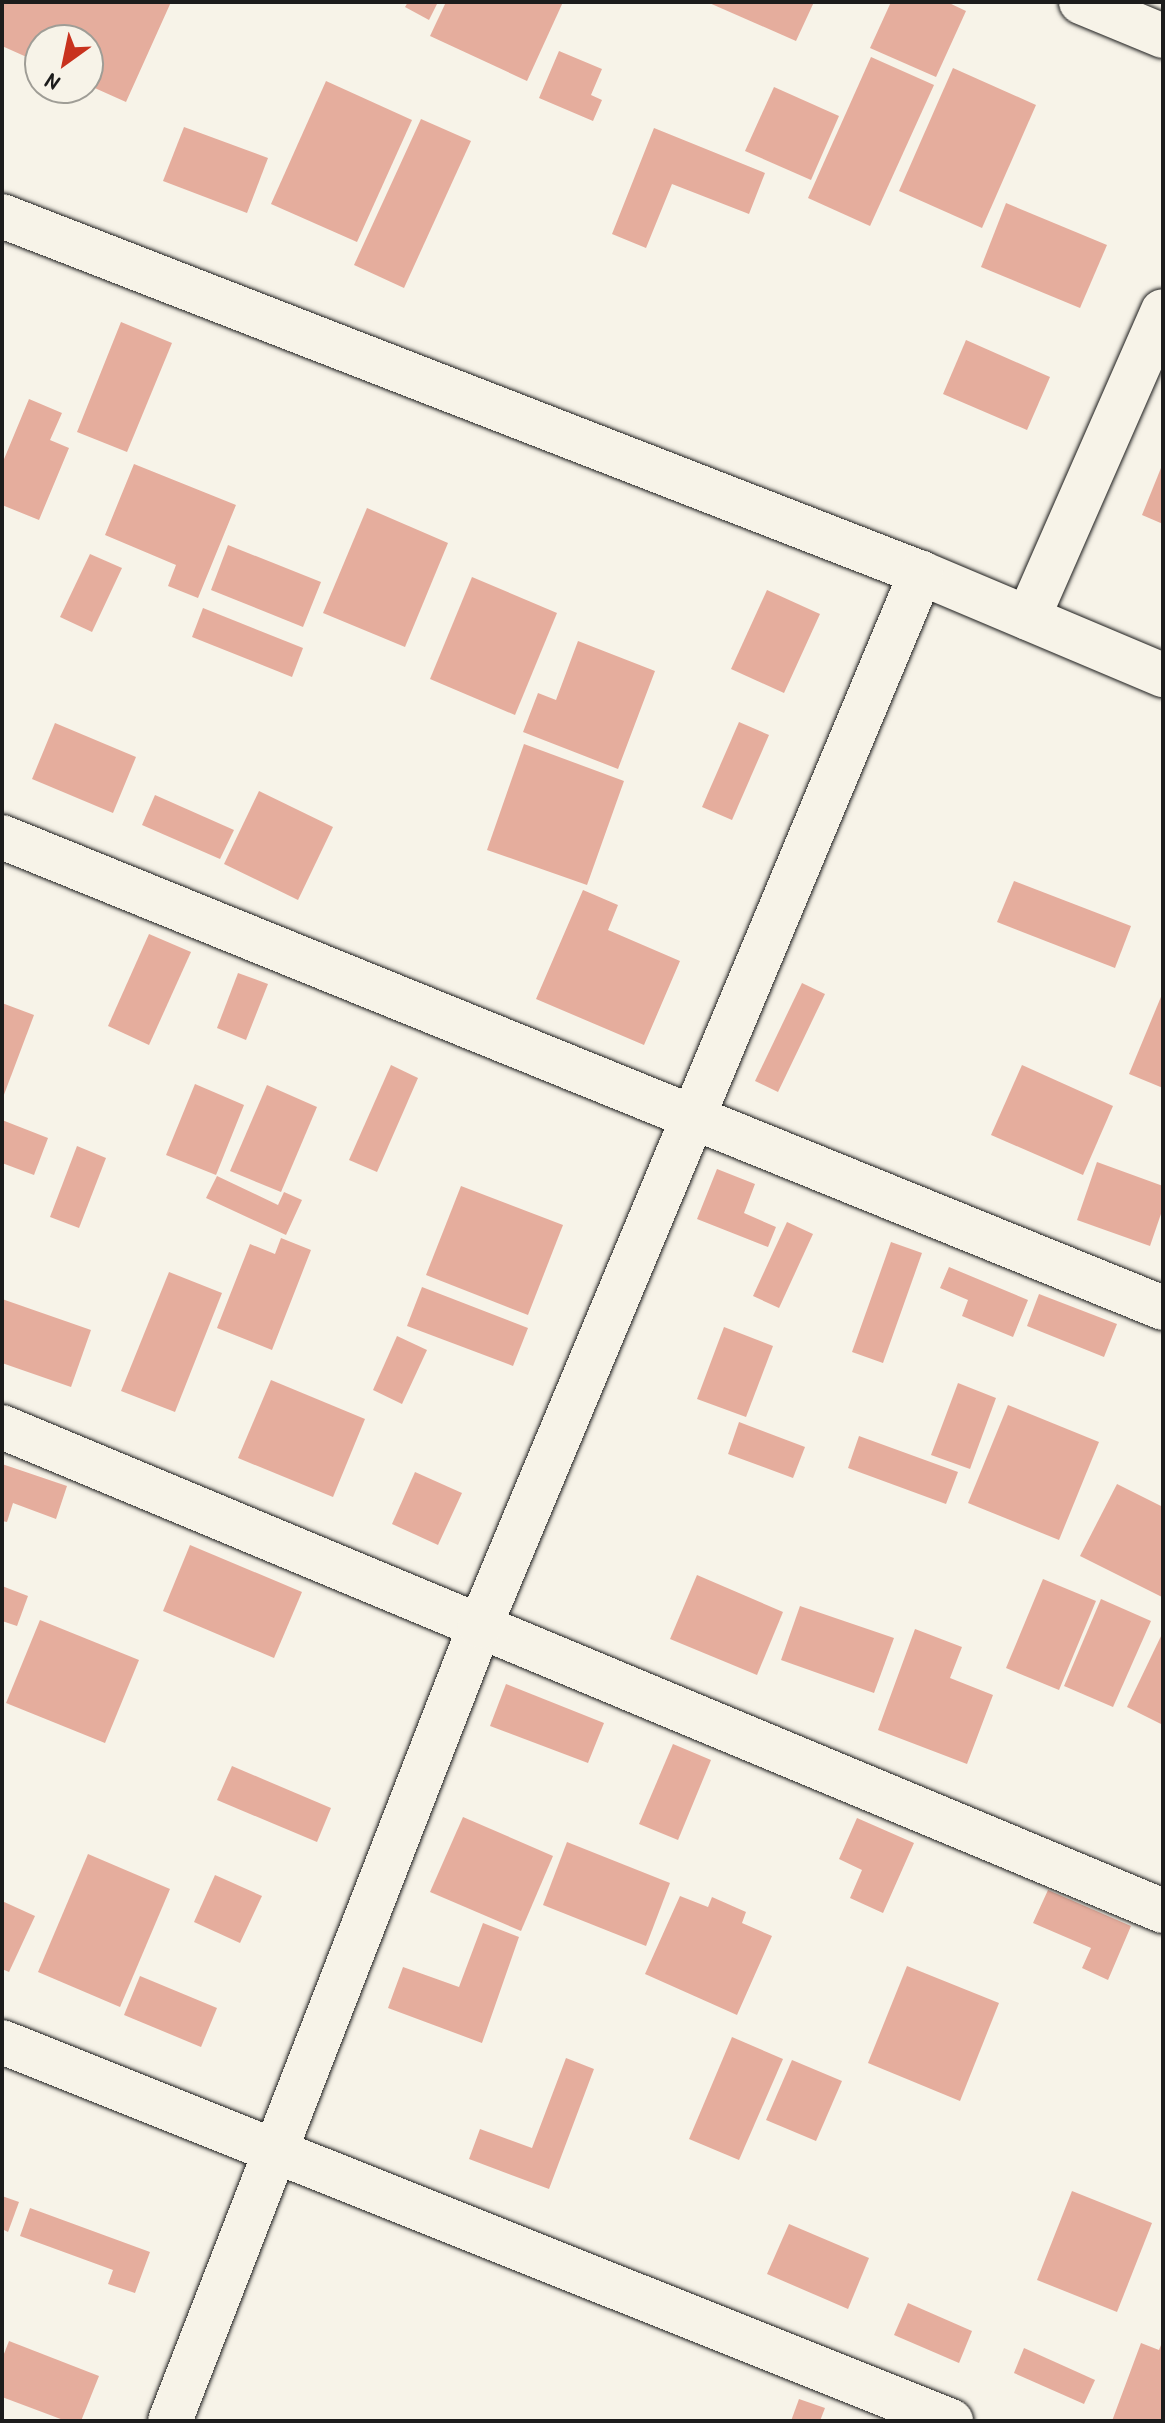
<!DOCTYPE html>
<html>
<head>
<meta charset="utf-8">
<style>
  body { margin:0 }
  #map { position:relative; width:1165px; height:2423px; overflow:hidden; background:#f7f3e8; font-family:"Patrick Hand",sans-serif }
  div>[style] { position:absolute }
  .building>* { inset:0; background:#e5ad9d }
  .roads { filter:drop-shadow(0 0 2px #1c1c1c) drop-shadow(0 0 2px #1c1c1c) }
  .minor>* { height:44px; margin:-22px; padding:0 22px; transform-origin:22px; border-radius:22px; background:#f7f3e8 }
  span { translate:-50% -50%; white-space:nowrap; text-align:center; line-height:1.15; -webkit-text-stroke:8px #f7f3e8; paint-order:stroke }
  .frame { position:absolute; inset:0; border:4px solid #1c1c1c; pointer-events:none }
  .north { position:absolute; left:24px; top:24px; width:80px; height:80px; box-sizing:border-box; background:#f7f3e8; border:2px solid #9f9d96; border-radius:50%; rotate:213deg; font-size:22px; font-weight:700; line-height:32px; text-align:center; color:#1c1c1c }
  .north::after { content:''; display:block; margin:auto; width:28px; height:36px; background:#c8321e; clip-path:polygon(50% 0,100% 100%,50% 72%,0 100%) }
</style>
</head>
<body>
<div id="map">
  <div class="building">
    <i style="clip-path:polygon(2px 2px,171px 2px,126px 102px,88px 85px,88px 40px,40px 40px,40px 63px,2px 46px)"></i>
    <i style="clip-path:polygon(408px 2px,438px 2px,429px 20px,405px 7px)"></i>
    <i style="clip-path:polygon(446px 2px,563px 2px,527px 81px,430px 36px)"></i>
    <i style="clip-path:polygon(707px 2px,814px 2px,796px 41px)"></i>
    <i style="clip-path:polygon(891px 2px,947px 2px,966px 11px,936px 77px,870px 48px)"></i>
    <i style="clip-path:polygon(559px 51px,602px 69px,591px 95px,602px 100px,593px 121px,539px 98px)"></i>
    <i style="clip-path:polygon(871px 57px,934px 85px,870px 226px,808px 198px)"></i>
    <i style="clip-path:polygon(953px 68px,1036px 105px,982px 228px,899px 191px)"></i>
    <i style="clip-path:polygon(326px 81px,412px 120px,357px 242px,271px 204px)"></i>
    <i style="clip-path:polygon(774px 87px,839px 116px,811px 180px,745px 151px)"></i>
    <i style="clip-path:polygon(421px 119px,471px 141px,404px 288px,354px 265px)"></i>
    <i style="clip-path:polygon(184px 127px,268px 158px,247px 213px,163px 181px)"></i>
    <i style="clip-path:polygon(654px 128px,765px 173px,749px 214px,672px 184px,646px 248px,612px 234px)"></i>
    <i style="clip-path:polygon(1006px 203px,1107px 245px,1080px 308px,981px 267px)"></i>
    <i style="clip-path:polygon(121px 322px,172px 343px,127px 452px,77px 432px)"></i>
    <i style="clip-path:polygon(966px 340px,1050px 377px,1027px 430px,943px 394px)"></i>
    <i style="clip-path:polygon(29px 399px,62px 413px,50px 440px,69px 448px,39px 520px,2px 505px,2px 464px)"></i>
    <i style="clip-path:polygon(1163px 463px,1163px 524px,1142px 515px)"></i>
    <i style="clip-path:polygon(134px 464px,236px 505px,198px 598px,168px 586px,176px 565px,105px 535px)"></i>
    <i style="clip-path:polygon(367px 508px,448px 543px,405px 647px,323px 613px)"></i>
    <i style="clip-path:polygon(228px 545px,321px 582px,303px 627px,211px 590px)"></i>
    <i style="clip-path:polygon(90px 554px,122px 568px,92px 632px,60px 617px)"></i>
    <i style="clip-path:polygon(472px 577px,557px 613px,515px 715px,430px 679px)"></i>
    <i style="clip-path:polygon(767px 590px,820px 614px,784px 693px,731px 669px)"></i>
    <i style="clip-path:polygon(203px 608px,303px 648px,292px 677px,192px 637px)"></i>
    <i style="clip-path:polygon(578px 641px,655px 671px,618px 769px,523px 732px,538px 693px,556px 700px)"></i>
    <i style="clip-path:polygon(739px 722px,769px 735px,732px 820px,702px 807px)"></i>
    <i style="clip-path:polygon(55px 723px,136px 757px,113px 813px,32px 779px)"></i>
    <i style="clip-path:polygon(524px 744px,624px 781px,587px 885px,487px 850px)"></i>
    <i style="clip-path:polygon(259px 791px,333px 827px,298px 900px,224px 864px)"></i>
    <i style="clip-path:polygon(155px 795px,234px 830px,220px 859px,142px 825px)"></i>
    <i style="clip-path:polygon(1014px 881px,1131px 926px,1115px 968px,997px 922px)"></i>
    <i style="clip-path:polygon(583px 890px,618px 905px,608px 930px,680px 961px,644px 1045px,536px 999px)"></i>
    <i style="clip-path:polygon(149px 934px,191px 952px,149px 1045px,108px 1026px)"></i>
    <i style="clip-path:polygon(238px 973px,268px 984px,246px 1040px,217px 1028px)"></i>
    <i style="clip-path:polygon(802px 983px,825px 994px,778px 1092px,755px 1081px)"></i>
    <i style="clip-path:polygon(1163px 992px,1163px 1088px,1129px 1074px)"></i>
    <i style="clip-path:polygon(2px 1003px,34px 1015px,2px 1100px)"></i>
    <i style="clip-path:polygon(391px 1065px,418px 1078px,377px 1172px,349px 1160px)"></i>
    <i style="clip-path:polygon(1022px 1065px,1113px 1106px,1083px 1175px,991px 1135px)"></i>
    <i style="clip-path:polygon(195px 1084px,244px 1105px,216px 1175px,166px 1155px)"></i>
    <i style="clip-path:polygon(267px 1085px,317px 1107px,281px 1192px,230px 1171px)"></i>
    <i style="clip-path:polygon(2px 1120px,48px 1138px,34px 1175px,2px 1163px)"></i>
    <i style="clip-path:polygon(77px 1146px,106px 1158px,79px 1228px,50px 1217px)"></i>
    <i style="clip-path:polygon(1097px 1162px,1163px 1186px,1163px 1208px,1150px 1246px,1077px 1220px)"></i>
    <i style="clip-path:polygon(717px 1169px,755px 1184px,744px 1213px,776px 1227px,768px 1247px,697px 1219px)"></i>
    <i style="clip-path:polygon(217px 1176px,278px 1205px,284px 1192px,302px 1200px,286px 1235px,206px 1198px)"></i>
    <i style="clip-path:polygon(461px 1186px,563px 1225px,528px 1315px,426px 1275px)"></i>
    <i style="clip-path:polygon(787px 1222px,813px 1234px,779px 1308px,753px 1296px)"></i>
    <i style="clip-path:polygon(281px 1238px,311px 1250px,272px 1350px,217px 1328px,250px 1244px,275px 1254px)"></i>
    <i style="clip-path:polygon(891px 1242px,922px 1253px,883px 1363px,852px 1352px)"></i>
    <i style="clip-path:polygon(949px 1267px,1028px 1300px,1013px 1337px,962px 1316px,968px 1300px,940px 1288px)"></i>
    <i style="clip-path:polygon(169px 1272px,222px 1293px,175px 1412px,121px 1391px)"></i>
    <i style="clip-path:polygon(422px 1287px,528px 1328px,513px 1366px,407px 1326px)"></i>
    <i style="clip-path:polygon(1039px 1294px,1117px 1324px,1104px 1357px,1027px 1326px)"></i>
    <i style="clip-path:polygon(2px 1299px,91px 1330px,71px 1387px,2px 1363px)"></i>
    <i style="clip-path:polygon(724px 1327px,773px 1346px,746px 1417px,697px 1399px)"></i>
    <i style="clip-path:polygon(397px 1336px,427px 1350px,402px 1404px,373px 1390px)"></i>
    <i style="clip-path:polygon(271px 1380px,365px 1419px,333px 1497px,238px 1458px)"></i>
    <i style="clip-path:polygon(958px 1383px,996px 1398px,970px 1469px,931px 1455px)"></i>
    <i style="clip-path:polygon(1008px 1405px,1099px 1442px,1059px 1540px,968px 1503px)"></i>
    <i style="clip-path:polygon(739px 1422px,805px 1447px,793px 1478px,728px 1454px)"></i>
    <i style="clip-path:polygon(859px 1436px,958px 1472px,946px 1504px,848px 1468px)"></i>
    <i style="clip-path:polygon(2px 1464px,67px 1486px,56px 1519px,13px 1503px,7px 1522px,2px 1521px)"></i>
    <i style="clip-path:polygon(415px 1472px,462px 1493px,438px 1545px,392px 1524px)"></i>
    <i style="clip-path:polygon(1117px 1484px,1163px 1507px,1162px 1597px,1080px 1556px)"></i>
    <i style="clip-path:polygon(190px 1545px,302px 1592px,274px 1658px,163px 1611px)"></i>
    <i style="clip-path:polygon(697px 1575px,783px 1612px,757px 1675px,670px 1639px)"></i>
    <i style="clip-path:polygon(1043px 1579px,1096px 1601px,1059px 1690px,1006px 1668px)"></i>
    <i style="clip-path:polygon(2px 1586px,28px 1596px,17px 1626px,2px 1621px)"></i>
    <i style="clip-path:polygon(1101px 1599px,1151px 1621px,1113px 1707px,1064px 1686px)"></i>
    <i style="clip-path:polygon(800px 1606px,894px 1638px,874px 1693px,781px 1660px)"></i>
    <i style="clip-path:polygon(40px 1620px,139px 1660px,105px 1743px,6px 1703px)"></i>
    <i style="clip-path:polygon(915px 1629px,962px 1647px,950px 1678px,993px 1695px,967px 1764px,878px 1730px)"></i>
    <i style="clip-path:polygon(1163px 1632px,1163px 1725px,1127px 1707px)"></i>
    <i style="clip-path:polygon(506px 1684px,604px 1723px,588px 1763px,490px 1726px)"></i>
    <i style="clip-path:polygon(673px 1744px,711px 1760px,678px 1840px,639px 1824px)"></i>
    <i style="clip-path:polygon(232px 1766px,331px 1808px,317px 1842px,217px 1800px)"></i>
    <i style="clip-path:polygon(463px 1817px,553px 1856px,521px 1931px,430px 1892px)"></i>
    <i style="clip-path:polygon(857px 1818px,914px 1843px,883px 1913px,850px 1898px,862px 1870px,839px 1859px)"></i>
    <i style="clip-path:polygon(567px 1842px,670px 1883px,646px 1946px,543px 1905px)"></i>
    <i style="clip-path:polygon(88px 1854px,170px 1889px,120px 2007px,38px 1972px)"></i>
    <i style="clip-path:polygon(215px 1875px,262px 1896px,240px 1943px,194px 1922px)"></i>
    <i style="clip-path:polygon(1048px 1890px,1131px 1926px,1108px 1980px,1082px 1968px,1091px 1948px,1033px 1923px)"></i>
    <i style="clip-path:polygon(680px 1896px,708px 1907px,712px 1897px,746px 1912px,742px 1923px,772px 1936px,737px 2015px,645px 1974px)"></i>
    <i style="clip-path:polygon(2px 1901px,35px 1916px,9px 1972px,2px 1969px)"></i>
    <i style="clip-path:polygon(483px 1923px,519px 1937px,482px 2043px,388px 2008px,403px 1967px,459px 1987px)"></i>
    <i style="clip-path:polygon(907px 1966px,999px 2003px,960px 2101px,868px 2063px)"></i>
    <i style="clip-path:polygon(140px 1976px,217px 2008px,201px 2047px,124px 2015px)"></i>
    <i style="clip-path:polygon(732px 2037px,783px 2059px,739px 2160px,689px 2139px)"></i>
    <i style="clip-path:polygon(566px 2058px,594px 2069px,549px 2189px,469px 2159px,480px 2129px,532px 2148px)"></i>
    <i style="clip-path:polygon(792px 2060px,842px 2081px,816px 2141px,766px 2120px)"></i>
    <i style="clip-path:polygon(1072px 2191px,1152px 2223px,1117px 2312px,1037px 2280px)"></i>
    <i style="clip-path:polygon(2px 2196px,19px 2202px,8px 2232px,2px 2229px)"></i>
    <i style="clip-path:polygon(30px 2208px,150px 2252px,135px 2293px,108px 2284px,113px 2270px,20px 2236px)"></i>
    <i style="clip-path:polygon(789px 2224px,869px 2258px,848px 2309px,767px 2274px)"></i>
    <i style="clip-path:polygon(908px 2303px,972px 2331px,959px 2363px,894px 2335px)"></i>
    <i style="clip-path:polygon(1163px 2340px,1163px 2421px,1112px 2421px,1141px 2343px,1159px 2350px)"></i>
    <i style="clip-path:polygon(9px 2341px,99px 2376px,81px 2421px,66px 2421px,2px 2397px,2px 2359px)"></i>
    <i style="clip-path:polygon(1024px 2348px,1095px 2380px,1084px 2404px,1014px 2373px)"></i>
    <i style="clip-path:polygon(799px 2399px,825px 2408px,820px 2421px,791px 2421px)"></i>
  </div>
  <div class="roads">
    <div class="minor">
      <i style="left:1081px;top:2px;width:89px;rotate:22.5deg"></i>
      <i style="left:2px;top:216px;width:986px;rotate:21.23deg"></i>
      <i style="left:921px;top:573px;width:263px;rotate:22.9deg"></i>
      <i style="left:1028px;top:618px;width:335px;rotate:-66.3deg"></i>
      <i style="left:2px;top:837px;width:1253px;rotate:22.08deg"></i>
      <i style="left:2px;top:1427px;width:1258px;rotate:22.63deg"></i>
      <i style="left:2px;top:2042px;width:1022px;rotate:21.77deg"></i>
      <i style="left:170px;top:2421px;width:853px;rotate:-68.7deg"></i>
      <i style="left:480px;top:1626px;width:1142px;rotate:-67.28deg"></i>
    </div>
  </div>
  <div class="frame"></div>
  <div class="north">N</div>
</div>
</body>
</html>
